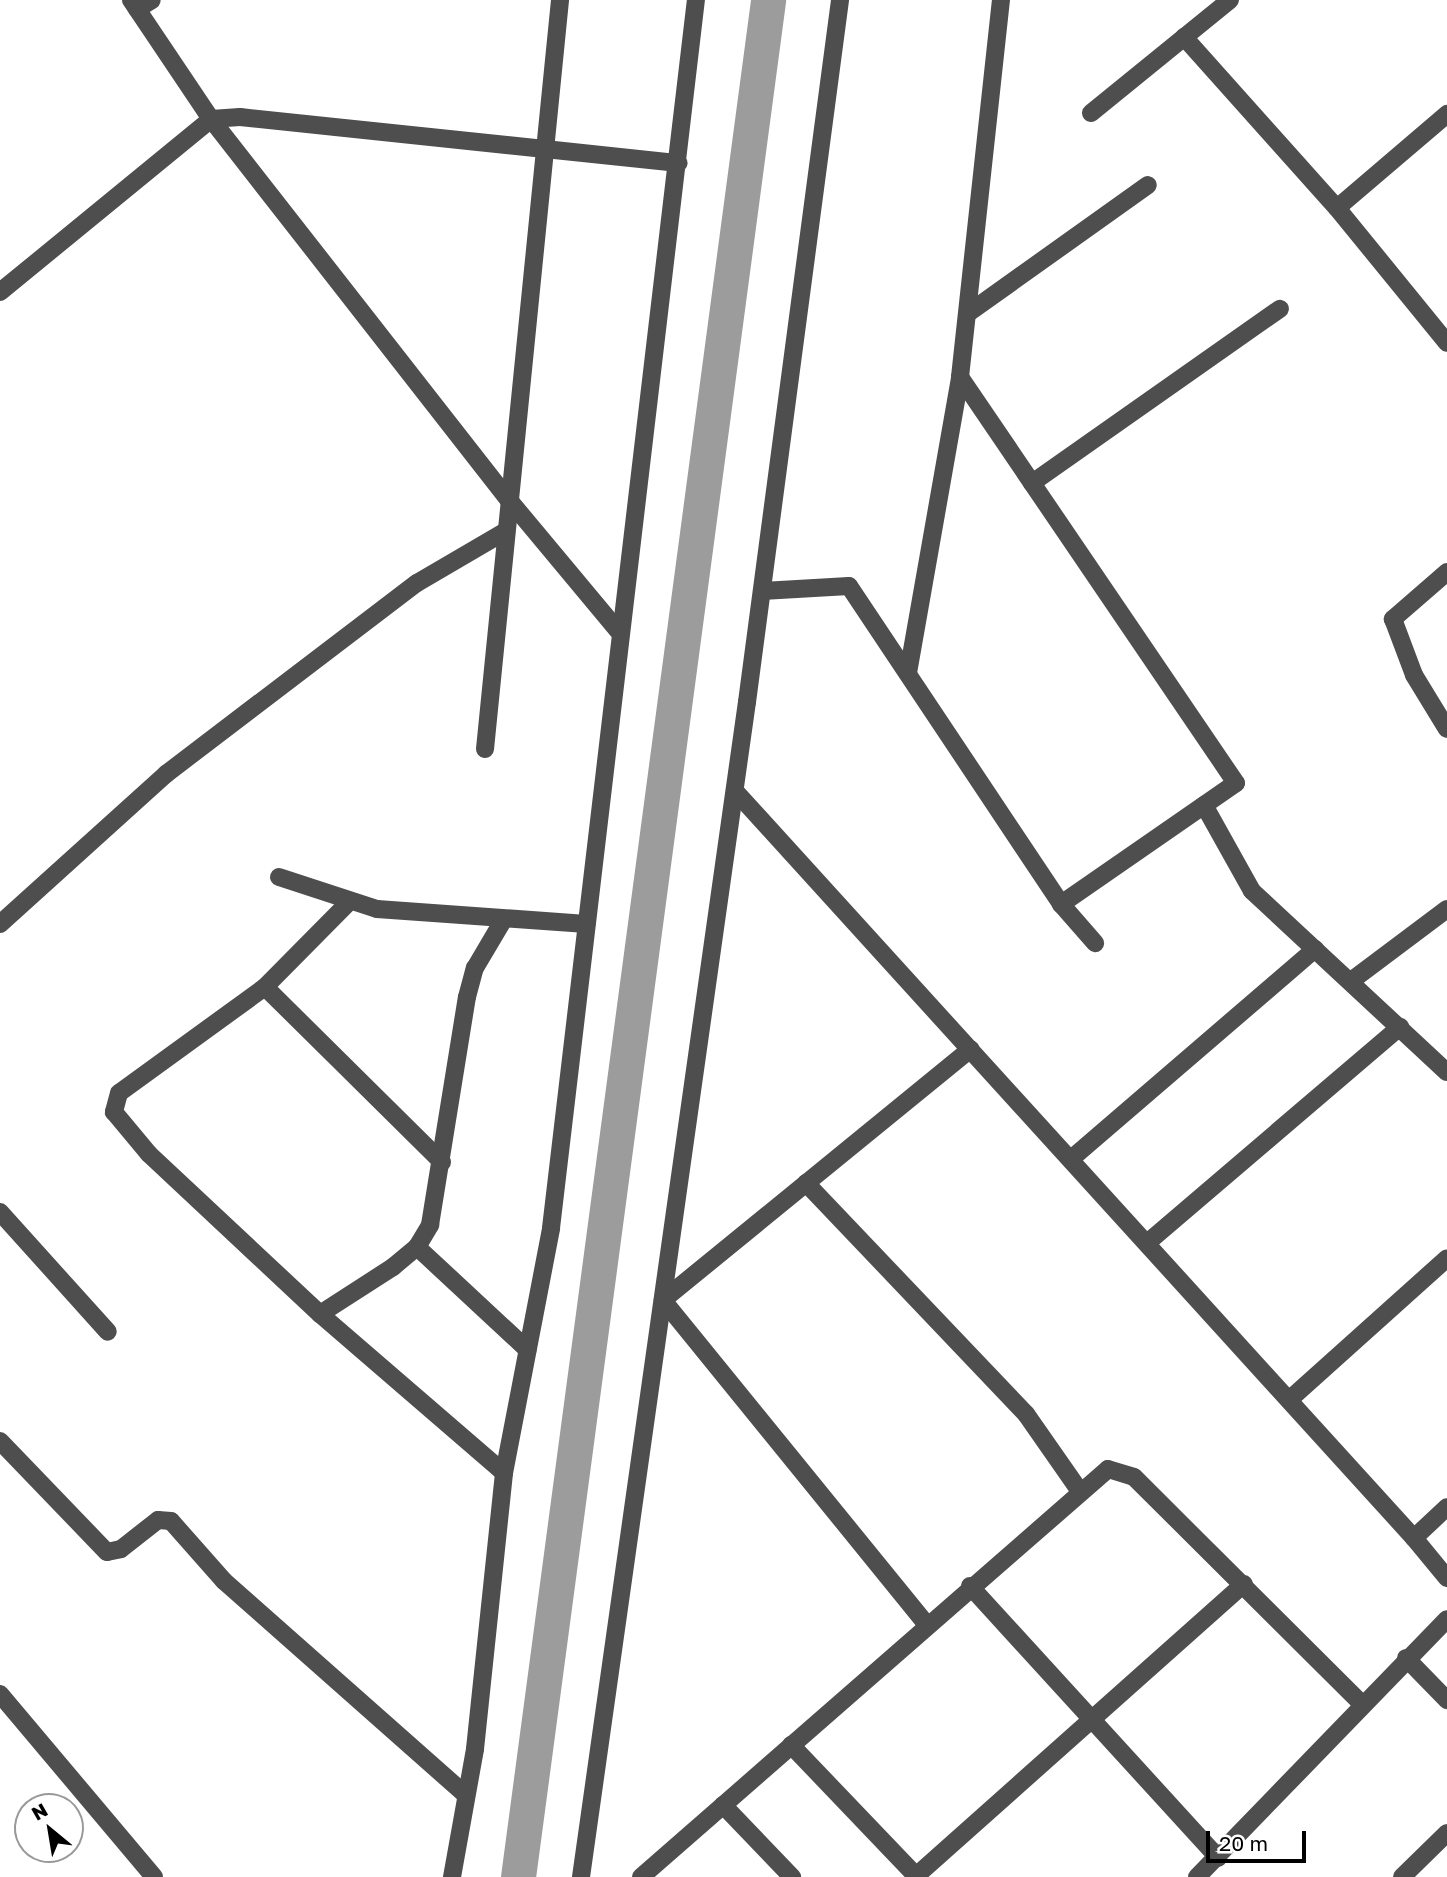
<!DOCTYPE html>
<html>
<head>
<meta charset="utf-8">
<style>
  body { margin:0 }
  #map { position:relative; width:1447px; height:1877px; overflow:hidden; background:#fff; font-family:"Golos Text",sans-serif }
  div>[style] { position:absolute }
  .canal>* { height:35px; margin:-17.5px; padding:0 17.5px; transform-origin:17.5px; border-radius:17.5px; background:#9c9c9c }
  .minor>* { height:18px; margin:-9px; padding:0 9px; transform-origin:9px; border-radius:9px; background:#4e4e4e }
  span { translate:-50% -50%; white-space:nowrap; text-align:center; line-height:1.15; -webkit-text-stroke:5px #fff; paint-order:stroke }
  .north { position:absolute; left:14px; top:1793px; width:70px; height:70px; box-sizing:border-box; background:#fff; border:2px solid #999; border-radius:50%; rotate:330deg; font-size:19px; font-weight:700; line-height:28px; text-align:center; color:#000 }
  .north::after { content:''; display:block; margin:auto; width:24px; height:32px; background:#000; clip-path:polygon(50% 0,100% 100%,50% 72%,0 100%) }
  .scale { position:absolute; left:1206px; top:1831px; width:100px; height:32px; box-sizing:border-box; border:4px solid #000; border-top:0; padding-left:9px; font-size:21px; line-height:24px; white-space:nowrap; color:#000; -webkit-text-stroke:5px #fff; paint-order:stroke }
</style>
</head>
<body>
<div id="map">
  <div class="canal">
    <i style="left:518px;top:1877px;width:1894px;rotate:-82.41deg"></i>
  </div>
  <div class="minor">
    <i style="left:131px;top:0;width:143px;rotate:56.1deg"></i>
    <i style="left:211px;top:119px;width:484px;rotate:52deg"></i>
    <i style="left:509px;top:500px;width:170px;rotate:50.2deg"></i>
    <i style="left:137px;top:9px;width:17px;rotate:-31deg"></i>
    <i style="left:1184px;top:37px;width:229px;rotate:48.2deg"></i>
    <i style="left:1337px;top:208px;width:174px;rotate:50.8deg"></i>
    <i style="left:1091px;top:113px;width:179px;rotate:-39.1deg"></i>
    <i style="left:1337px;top:208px;width:145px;rotate:-40.5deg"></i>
    <i style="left:0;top:292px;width:273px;rotate:-39.3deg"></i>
    <i style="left:211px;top:119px;width:29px;rotate:-4deg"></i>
    <i style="left:240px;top:117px;width:441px;rotate:6deg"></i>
    <i style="left:967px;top:314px;width:222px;rotate:-35.5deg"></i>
    <i style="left:960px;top:377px;width:491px;rotate:55.8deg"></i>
    <i style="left:1236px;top:783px;width:213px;rotate:145.3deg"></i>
    <i style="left:1032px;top:483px;width:303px;rotate:-35.1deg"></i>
    <i style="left:1447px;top:572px;width:72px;rotate:139deg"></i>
    <i style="left:1393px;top:619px;width:60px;rotate:69.4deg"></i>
    <i style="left:1414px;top:675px;width:63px;rotate:58.6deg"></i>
    <i style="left:762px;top:591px;width:87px;rotate:-3.3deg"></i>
    <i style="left:849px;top:586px;width:382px;rotate:56.3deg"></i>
    <i style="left:1061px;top:904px;width:52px;rotate:48.9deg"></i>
    <i style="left:908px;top:673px;width:301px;rotate:-80deg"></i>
    <i style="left:960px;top:377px;width:379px;rotate:-83.8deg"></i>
    <i style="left:485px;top:749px;width:753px;rotate:-84.28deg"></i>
    <i style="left:735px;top:791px;width:1009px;rotate:47.73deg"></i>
    <i style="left:1414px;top:1538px;width:45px;rotate:-43.2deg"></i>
    <i style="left:1204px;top:805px;width:98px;rotate:60.8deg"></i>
    <i style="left:1252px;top:891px;width:266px;rotate:42.9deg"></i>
    <i style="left:279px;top:877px;width:103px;rotate:18.1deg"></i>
    <i style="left:377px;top:909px;width:210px;rotate:4.1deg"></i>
    <i style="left:350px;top:901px;width:121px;rotate:134.7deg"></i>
    <i style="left:265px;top:987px;width:180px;rotate:144deg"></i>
    <i style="left:119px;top:1093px;width:20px;rotate:105deg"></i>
    <i style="left:114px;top:1112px;width:55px;rotate:50.2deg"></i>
    <i style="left:149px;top:1154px;width:234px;rotate:43.1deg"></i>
    <i style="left:320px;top:1314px;width:243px;rotate:40.8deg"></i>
    <i style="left:0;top:924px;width:224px;rotate:-42.1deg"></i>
    <i style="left:166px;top:774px;width:315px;rotate:-37.3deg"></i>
    <i style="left:417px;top:583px;width:103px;rotate:-30.3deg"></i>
    <i style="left:1351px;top:981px;width:120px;rotate:-36.9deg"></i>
    <i style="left:265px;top:987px;width:249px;rotate:44.7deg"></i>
    <i style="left:1071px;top:1159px;width:322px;rotate:-40.7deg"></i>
    <i style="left:806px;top:1183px;width:319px;rotate:46.4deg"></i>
    <i style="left:1026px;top:1414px;width:93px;rotate:55.1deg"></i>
    <i style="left:0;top:1212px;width:161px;rotate:48deg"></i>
    <i style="left:1147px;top:1243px;width:333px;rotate:-40.5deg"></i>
    <i style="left:417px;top:1247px;width:151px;rotate:42.9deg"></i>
    <i style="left:320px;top:1314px;width:87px;rotate:-32.8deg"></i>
    <i style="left:393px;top:1267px;width:31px;rotate:-40deg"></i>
    <i style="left:417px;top:1247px;width:26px;rotate:-59deg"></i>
    <i style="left:430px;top:1225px;width:231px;rotate:-80.8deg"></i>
    <i style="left:467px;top:997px;width:30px;rotate:-75deg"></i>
    <i style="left:475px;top:968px;width:57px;rotate:-59.4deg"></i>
    <i style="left:1289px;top:1400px;width:212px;rotate:-41.9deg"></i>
    <i style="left:0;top:1441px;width:154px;rotate:46.1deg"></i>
    <i style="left:107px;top:1552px;width:14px;rotate:-12deg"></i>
    <i style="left:121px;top:1549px;width:47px;rotate:-38.1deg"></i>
    <i style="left:158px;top:1520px;width:13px;rotate:4deg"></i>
    <i style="left:171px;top:1521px;width:80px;rotate:48.5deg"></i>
    <i style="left:224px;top:1581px;width:323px;rotate:41.5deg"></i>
    <i style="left:1414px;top:1538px;width:52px;rotate:50.5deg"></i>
    <i style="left:970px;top:1586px;width:368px;rotate:47.6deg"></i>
    <i style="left:927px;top:1625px;width:419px;rotate:-129.1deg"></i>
    <i style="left:663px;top:1300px;width:397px;rotate:-39.2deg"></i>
    <i style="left:1406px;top:1658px;width:59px;rotate:45.7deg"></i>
    <i style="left:0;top:1694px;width:239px;rotate:49.9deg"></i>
    <i style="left:791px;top:1745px;width:182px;rotate:46.3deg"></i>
    <i style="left:723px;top:1805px;width:100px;rotate:46.2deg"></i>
    <i style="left:916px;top:1876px;width:439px;rotate:-41.7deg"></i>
    <i style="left:452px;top:1877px;width:130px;rotate:-79.8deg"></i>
    <i style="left:475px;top:1749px;width:278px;rotate:-84deg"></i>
    <i style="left:504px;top:1473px;width:249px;rotate:-79.1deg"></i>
    <i style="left:551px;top:1228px;width:1237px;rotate:-83.27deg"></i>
    <i style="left:581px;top:1877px;width:1187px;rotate:-81.96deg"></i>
    <i style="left:747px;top:702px;width:708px;rotate:-82.45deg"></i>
    <i style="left:641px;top:1877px;width:620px;rotate:-41.14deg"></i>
    <i style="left:1108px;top:1469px;width:27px;rotate:17deg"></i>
    <i style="left:1134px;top:1477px;width:323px;rotate:44.9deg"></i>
    <i style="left:1197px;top:1877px;width:359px;rotate:-45.9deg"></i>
    <i style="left:1402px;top:1877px;width:63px;rotate:-44.4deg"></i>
  </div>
  <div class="north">N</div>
  <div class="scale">20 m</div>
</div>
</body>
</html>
